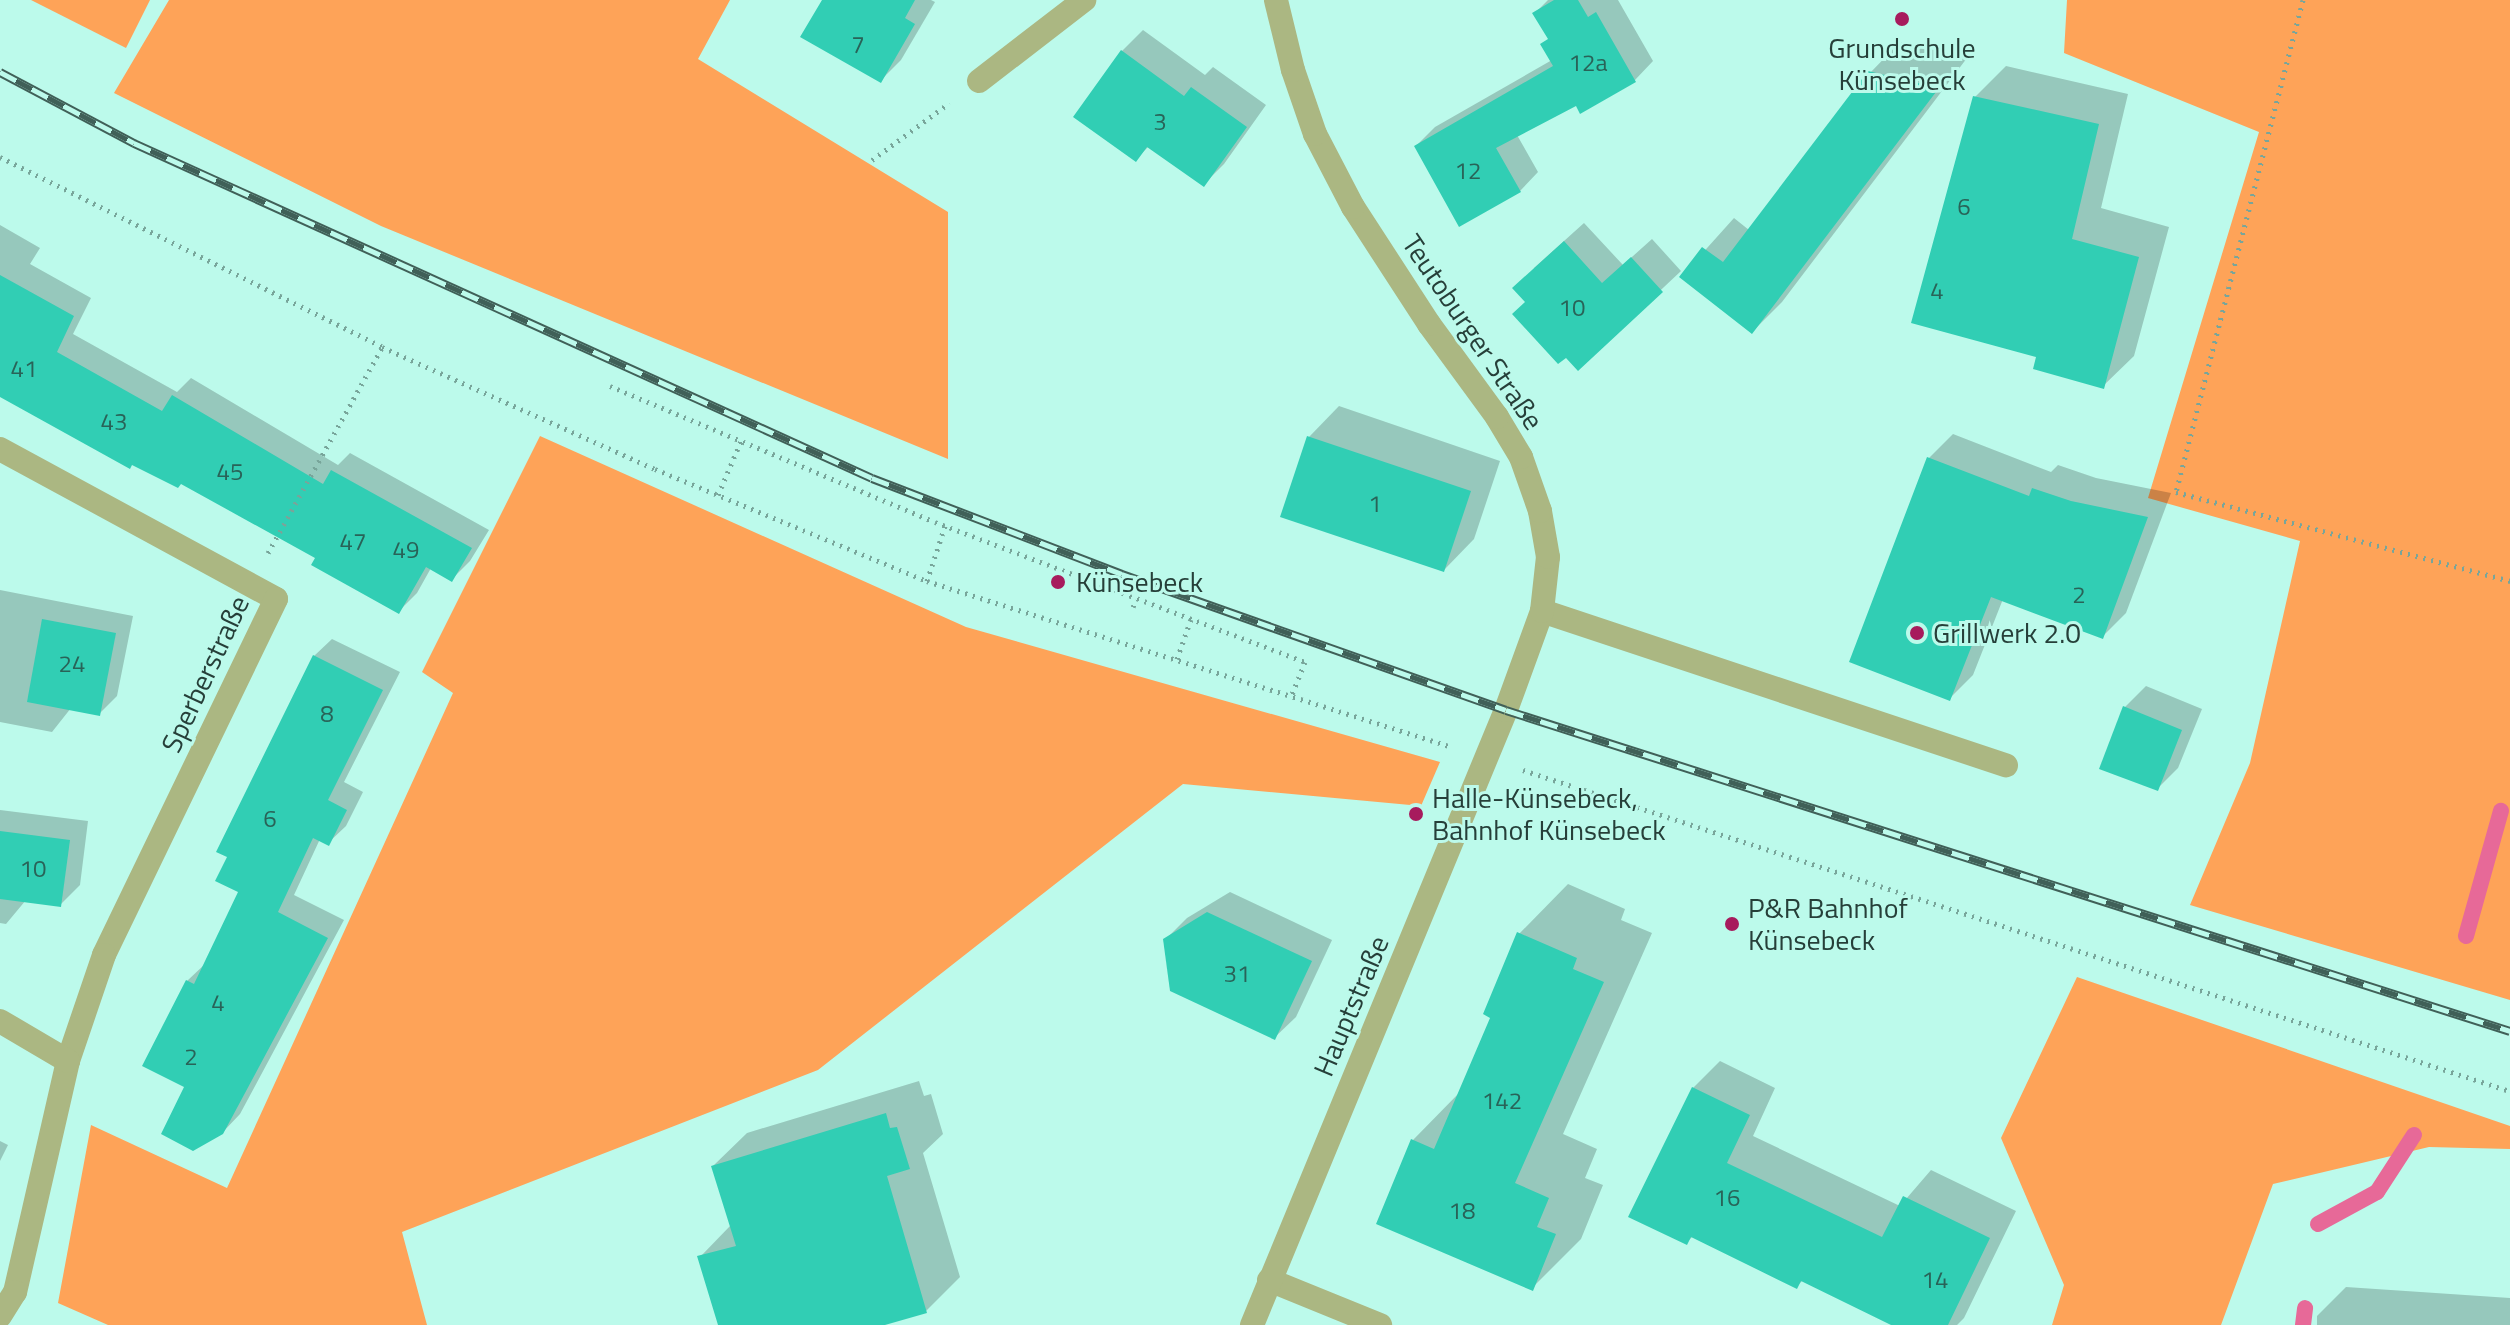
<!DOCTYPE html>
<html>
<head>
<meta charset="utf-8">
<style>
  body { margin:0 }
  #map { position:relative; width:2510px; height:1325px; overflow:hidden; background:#bcfaeb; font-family:"Titillium Web",sans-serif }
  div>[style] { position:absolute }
  .green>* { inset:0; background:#fea358 }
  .shadow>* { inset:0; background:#0003 }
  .stream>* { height:16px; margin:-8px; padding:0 8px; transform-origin:8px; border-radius:8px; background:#e76998 }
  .building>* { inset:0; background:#31ceb4 }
  .path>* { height:5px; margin-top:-2.5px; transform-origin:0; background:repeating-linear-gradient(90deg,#78a59a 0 2px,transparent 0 8px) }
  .minor>* { height:24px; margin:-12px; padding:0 12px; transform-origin:12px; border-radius:12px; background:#abb782 }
  .rail>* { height:9px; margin-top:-4.5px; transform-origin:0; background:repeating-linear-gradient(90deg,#bcfaeb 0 18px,#406058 0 36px); box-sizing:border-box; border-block:2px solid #406058 }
  .dots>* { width:22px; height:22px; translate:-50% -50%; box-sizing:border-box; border:4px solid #bcfaeb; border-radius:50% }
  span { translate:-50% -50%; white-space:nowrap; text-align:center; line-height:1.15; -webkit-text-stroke:6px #bcfaeb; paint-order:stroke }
  .number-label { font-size:24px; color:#296358 }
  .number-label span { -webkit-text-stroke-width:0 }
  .poi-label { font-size:28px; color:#263f39 }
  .left { translate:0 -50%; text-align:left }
  .street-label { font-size:28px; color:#263f39 }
</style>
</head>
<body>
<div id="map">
  <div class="green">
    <i style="clip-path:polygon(31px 0,150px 0,126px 48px)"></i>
    <i style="clip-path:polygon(169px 0,730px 0,698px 59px,948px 212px,948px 459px,381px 226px,114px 93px)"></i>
    <i style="clip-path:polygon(2067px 0,2510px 0,2510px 1000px,2190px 905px,2250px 763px,2300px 541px,2148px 498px,2259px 132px,2064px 53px)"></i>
    <i style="clip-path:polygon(540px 436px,966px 627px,1440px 762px,1421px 806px,1183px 784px,818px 1070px,402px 1232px,427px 1325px,108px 1325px,58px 1303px,91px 1125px,227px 1188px,453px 693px,422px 672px)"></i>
    <i style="clip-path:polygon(2077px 977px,2510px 1126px,2510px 1149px,2429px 1147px,2273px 1184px,2221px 1325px,2052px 1325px,2064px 1285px,2001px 1138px)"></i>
  </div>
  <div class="shadow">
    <i style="clip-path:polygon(824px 0,931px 0,935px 2px,901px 60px,880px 81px)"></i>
    <i style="clip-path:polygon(1548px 0,1618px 0,1653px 61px,1635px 80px,1577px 103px,1517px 135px,1538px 172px,1520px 191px,1416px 146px,1435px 127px,1552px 60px,1549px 38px,1535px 13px)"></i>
    <i style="clip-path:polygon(1143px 30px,1205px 75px,1213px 67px,1266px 105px,1224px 164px,1203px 185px,1149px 146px,1135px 160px,1075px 117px,1122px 51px)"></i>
    <i style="clip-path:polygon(1900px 42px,1967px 58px,1782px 302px,1752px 332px,1681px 277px,1734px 218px,1749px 230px,1870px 73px)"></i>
    <i style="clip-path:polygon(2006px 66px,2128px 94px,2101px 208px,2169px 227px,2134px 356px,2103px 386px,1975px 97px)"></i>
    <i style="clip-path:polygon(1584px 223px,1623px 265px,1652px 239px,1681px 271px,1578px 368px,1527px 301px,1534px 268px)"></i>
    <i style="clip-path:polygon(0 225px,40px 248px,30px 264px,91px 298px,73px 334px,177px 392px,191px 378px,338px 465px,350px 453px,489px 530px,470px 561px,452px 579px,431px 568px,417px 593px,399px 611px,317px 558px,182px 482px,0 395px)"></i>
    <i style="clip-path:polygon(1339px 406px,1500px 461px,1474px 539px,1444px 570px,1309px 437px)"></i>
    <i style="clip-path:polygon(1953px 434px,2051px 472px,2058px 465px,2096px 478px,2171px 493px,2126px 613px,2102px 637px,2003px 599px,1973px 675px,1949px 699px,1929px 458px)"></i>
    <i style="clip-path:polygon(0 590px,133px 616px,117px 696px,99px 714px,71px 708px,52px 732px,0 722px)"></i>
    <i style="clip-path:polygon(332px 639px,400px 672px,344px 782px,363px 792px,346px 826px,328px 843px,320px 839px,294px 895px,344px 920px,240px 1114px,222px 1133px,187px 1086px,187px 981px,205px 964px,240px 891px,314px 656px)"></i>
    <i style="clip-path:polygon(2146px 686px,2202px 709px,2178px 768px,2157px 789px,2124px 708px)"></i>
    <i style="clip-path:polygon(0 810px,88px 821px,80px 885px,60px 905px,26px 900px,6px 924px,0 923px)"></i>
    <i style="clip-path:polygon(1568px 884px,1625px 909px,1621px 920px,1652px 933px,1563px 1134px,1597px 1149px,1585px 1178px,1603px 1185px,1581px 1239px,1532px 1288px,1413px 1140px,1460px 1092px,1493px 1017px,1519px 934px)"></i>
    <i style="clip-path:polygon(1230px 892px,1332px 940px,1296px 1017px,1274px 1038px,1172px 989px,1165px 940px,1187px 918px)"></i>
    <i style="clip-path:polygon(1720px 1061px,1775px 1088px,1753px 1136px,1900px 1206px,1931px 1170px,2016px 1211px,1964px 1318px,1957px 1325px,1896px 1325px,1803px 1280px,1796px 1287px,1693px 1236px,1686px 1243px,1693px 1088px)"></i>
    <i style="clip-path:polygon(919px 1081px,924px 1096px,931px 1094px,943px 1134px,923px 1153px,960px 1277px,926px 1311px,878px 1325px,720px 1325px,700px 1257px,731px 1225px,713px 1166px,747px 1133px)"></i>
    <i style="clip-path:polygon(0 1141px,8px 1145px,0 1161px)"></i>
    <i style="clip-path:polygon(2346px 1287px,2510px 1298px,2510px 1325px,2317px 1325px,2317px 1316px)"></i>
  </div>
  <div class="stream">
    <i style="left:2466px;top:936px;width:130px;rotate:-74.4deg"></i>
    <i style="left:2318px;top:1224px;width:67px;rotate:-28.5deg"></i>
    <i style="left:2377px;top:1192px;width:68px;rotate:-57deg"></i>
    <i style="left:2303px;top:1325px;width:17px;rotate:-83deg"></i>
  </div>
  <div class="building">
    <i style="clip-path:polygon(822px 0,915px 0,905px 18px,915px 24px,881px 83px,800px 37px)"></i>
    <i style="clip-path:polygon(1554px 0,1578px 0,1588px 17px,1596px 12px,1636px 82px,1580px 114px,1576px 106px,1496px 148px,1521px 192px,1459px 227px,1414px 146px,1553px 66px,1540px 44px,1548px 39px,1532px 13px)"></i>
    <i style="clip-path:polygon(1121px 50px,1184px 96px,1191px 87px,1247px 127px,1204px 187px,1147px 147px,1136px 162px,1073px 117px)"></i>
    <i style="clip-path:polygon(1868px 71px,1939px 88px,1752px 334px,1679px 277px,1702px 247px,1723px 262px)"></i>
    <i style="clip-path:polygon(1973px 96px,2099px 124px,2072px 239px,2139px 257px,2104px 389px,2033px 369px,2036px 357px,1911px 323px)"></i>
    <i style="clip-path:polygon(1564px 241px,1602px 283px,1631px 257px,1663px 292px,1578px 371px,1566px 358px,1558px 364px,1512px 314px,1525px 302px,1512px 288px)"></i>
    <i style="clip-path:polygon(0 275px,74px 316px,57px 352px,162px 411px,172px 395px,323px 484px,331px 470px,472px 548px,452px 582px,426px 567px,399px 614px,311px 565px,315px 558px,181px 484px,178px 488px,132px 465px,130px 469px,0 397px)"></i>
    <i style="clip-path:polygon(1307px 436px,1471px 491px,1444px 572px,1280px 517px)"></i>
    <i style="clip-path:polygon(1927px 457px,2029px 496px,2032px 488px,2071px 501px,2148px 517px,2103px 639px,1991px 597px,1950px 701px,1849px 662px)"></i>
    <i style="clip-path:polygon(42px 619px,116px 633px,100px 716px,27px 702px)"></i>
    <i style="clip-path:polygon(313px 655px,383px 690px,328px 800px,347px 810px,329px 846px,313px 838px,278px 912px,328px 938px,223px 1134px,193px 1151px,161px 1134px,184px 1087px,142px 1066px,186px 980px,194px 984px,238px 892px,215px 881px,227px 857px,216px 852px)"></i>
    <i style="clip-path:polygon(2123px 706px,2182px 730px,2158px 791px,2099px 769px)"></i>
    <i style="clip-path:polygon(0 831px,70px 840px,61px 907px,0 899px)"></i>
    <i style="clip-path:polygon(1207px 912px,1312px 961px,1275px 1040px,1170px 991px,1163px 939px)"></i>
    <i style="clip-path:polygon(1517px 932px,1577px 958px,1573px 969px,1604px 982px,1515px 1183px,1549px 1198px,1537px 1227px,1556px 1234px,1533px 1291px,1376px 1224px,1411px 1139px,1434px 1149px,1490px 1018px,1483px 1014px)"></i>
    <i style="clip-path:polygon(1692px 1087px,1750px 1115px,1727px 1163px,1882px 1237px,1903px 1196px,1990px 1238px,1948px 1325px,1891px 1325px,1801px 1281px,1797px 1289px,1691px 1237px,1687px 1245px,1628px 1217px)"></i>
    <i style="clip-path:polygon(886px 1113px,890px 1128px,897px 1127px,910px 1169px,887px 1176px,927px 1313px,885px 1325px,718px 1325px,697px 1256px,736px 1246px,711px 1166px)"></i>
  </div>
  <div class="path">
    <i style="left:2303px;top:0;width:508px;rotate:104.47deg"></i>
    <i style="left:2176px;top:492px;width:346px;rotate:14.9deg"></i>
    <i style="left:0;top:157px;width:427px;rotate:26.4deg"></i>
    <i style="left:382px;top:347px;width:299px;rotate:24.1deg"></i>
    <i style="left:655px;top:469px;width:294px;rotate:22.4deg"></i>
    <i style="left:927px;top:581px;width:547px;rotate:17.54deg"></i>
    <i style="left:872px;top:160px;width:96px;rotate:-36.5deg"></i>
    <i style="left:610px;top:386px;width:352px;rotate:22.7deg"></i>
    <i style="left:935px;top:522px;width:396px;rotate:20.7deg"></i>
    <i style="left:1305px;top:662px;width:35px;rotate:112deg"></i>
    <i style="left:718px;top:495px;width:59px;rotate:-66.9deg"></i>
    <i style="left:268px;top:553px;width:235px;rotate:-61deg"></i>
    <i style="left:927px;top:581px;width:58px;rotate:-71.9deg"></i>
    <i style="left:1133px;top:607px;width:8px;rotate:-67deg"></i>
    <i style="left:1177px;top:659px;width:42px;rotate:-70.7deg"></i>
    <i style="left:1523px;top:770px;width:1038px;rotate:18.02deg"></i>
  </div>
  <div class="minor">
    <i style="left:979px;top:81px;width:133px;rotate:-37.6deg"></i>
    <i style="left:0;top:449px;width:314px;rotate:28.5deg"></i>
    <i style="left:276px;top:599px;width:395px;rotate:115.8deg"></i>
    <i style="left:104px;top:955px;width:112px;rotate:108.8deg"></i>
    <i style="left:68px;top:1061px;width:237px;rotate:102.9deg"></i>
    <i style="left:15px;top:1292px;width:28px;rotate:122deg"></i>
    <i style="left:1542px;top:611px;width:489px;rotate:18.4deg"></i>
    <i style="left:0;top:1021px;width:79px;rotate:30.5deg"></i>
    <i style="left:1269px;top:1280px;width:120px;rotate:22.1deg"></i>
    <i style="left:1252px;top:1325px;width:665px;rotate:-67.56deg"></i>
    <i style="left:1506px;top:710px;width:105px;rotate:-70deg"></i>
    <i style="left:1542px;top:611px;width:54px;rotate:-83.7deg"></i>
    <i style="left:1548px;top:557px;width:47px;rotate:-99.9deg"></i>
    <i style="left:1540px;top:511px;width:57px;rotate:-109.4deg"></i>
    <i style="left:1521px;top:457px;width:47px;rotate:-121deg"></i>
    <i style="left:1497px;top:417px;width:115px;rotate:-126.2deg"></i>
    <i style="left:1429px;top:324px;width:140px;rotate:-123deg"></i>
    <i style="left:1353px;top:207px;width:82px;rotate:-117.5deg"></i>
    <i style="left:1315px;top:134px;width:68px;rotate:-109deg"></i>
    <i style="left:1293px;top:70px;width:72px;rotate:-103.7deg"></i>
  </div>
  <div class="rail">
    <i style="left:0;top:72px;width:152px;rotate:27.9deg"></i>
    <i style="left:134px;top:143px;width:810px;rotate:24.41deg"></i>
    <i style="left:872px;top:478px;width:268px;rotate:21deg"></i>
    <i style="left:1122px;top:574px;width:407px;rotate:19.5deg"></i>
    <i style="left:1506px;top:710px;width:1054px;rotate:17.73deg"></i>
  </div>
  <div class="dots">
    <i style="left:1902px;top:19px;background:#a71b5d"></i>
    <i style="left:1058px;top:582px;background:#a71b5d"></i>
    <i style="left:1917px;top:633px;background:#a71b5d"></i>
    <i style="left:1416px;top:814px;background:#a71b5d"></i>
    <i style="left:1732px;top:924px;background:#a71b5d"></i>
  </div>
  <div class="number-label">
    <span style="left:858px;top:45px">7</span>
    <span style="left:1588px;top:63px">12a</span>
    <span style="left:1160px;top:122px">3</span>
    <span style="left:1468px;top:171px">12</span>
    <span style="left:1964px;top:207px">6</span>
    <span style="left:1937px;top:291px">4</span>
    <span style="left:1572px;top:308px">10</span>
    <span style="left:24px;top:369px">41</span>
    <span style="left:114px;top:422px">43</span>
    <span style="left:230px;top:472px">45</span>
    <span style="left:1375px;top:504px">1</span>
    <span style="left:353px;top:542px">47</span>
    <span style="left:406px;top:550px">49</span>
    <span style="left:2079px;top:595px">2</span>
    <span style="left:72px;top:664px">24</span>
    <span style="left:327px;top:714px">8</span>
    <span style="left:270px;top:819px">6</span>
    <span style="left:33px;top:869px">10</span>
    <span style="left:1237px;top:974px">31</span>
    <span style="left:218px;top:1003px">4</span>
    <span style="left:191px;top:1057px">2</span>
    <span style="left:1502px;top:1101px">142</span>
    <span style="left:1727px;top:1198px">16</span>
    <span style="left:1462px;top:1211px">18</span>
    <span style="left:1935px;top:1280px">14</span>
  </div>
  <div class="poi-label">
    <span style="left:1902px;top:64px">Grundschule<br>Künsebeck</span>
    <span class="left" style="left:1076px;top:582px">Künsebeck</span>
    <span class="left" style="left:1933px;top:633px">Grillwerk 2.0</span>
    <span class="left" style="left:1432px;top:814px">Halle-Künsebeck,<br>Bahnhof Künsebeck</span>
    <span class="left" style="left:1748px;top:924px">P&amp;R Bahnhof<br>Künsebeck</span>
  </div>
  <div class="street-label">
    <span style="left:1473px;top:332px;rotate:56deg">Teutoburger Straße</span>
    <span style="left:205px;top:674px;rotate:-65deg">Sperberstraße</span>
    <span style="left:1351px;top:1006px;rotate:-67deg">Hauptstraße</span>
  </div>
</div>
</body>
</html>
